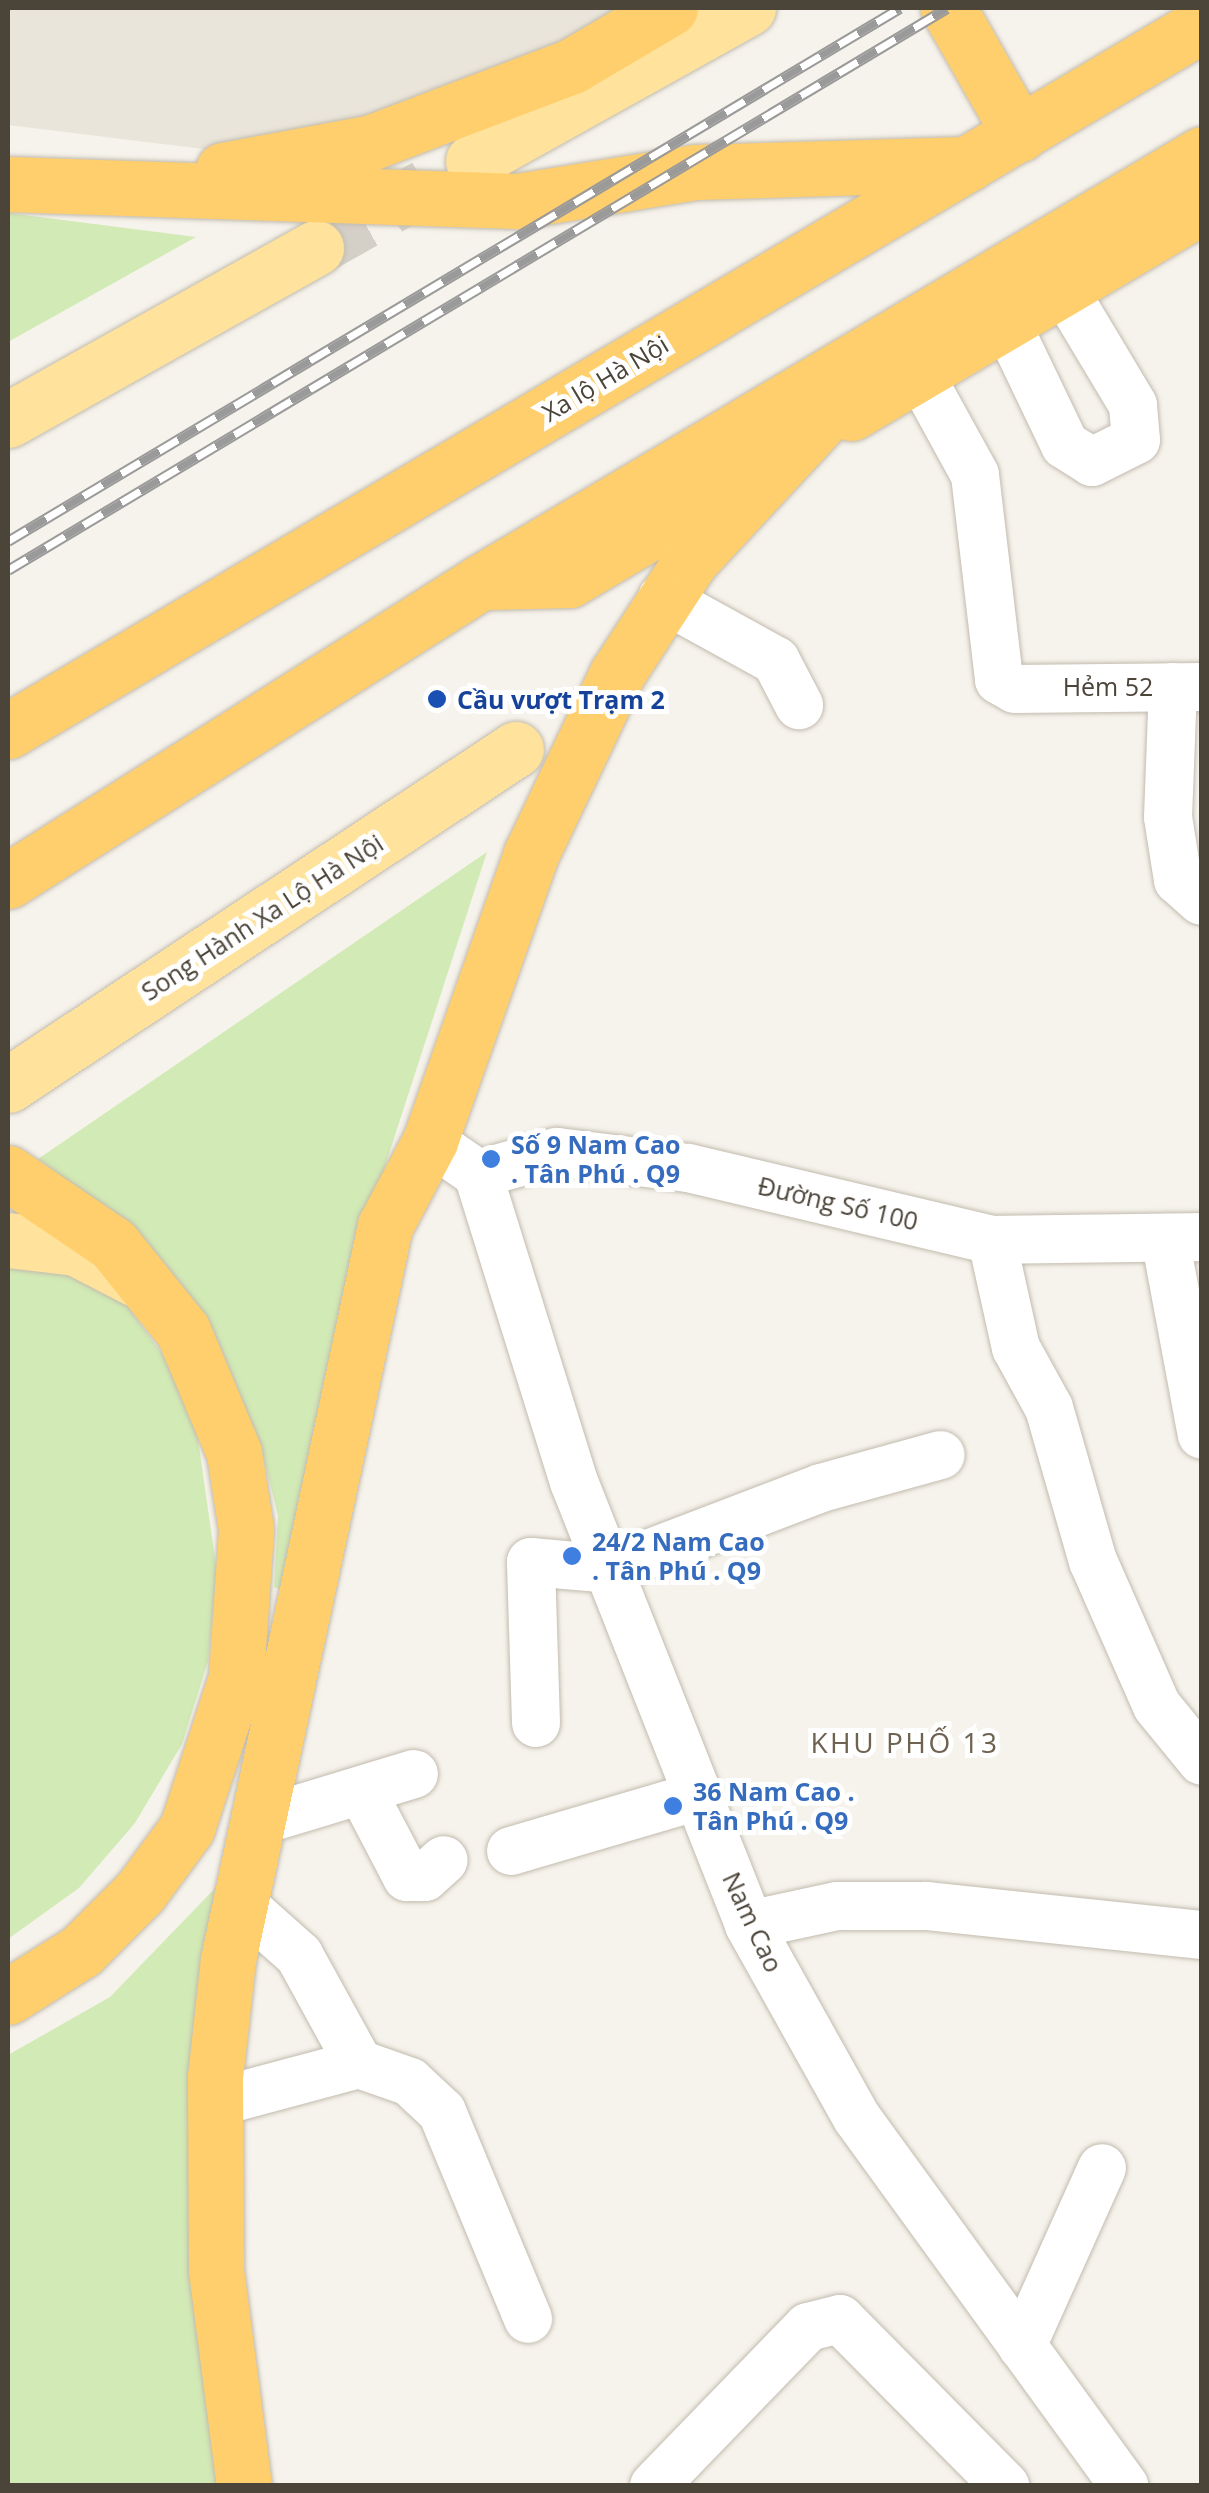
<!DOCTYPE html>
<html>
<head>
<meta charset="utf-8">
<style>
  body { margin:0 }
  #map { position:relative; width:1209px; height:2493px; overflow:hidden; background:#f6f3ec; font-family:"Open Sans",sans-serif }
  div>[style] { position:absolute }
  .residential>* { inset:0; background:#eae5da }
  .green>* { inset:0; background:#d2eab5 }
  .major-tunnel>* { height:55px; margin-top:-27.5px; transform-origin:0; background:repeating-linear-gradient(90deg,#d4d0c8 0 55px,transparent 0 83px) }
  .roads { filter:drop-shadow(0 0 2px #c2bbae) drop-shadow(0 0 2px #c2bbae) }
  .minor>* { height:48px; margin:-24px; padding:0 24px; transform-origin:24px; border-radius:24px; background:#fff }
  .major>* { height:55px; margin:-27.5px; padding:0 27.5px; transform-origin:27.5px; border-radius:27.5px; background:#ffe39c }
  .highway>* { height:55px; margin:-27.5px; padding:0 27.5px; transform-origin:27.5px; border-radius:27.5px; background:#ffcf6e }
  .rail>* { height:11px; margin-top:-5.5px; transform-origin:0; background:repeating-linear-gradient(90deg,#fff 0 22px,#9a9a9a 0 44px); box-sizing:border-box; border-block:2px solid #9a9a9a }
  .dots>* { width:28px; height:28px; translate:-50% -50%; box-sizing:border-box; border:5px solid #fff; border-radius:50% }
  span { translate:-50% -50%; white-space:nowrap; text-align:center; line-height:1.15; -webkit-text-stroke:10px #fff; paint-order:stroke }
  .street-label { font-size:25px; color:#4b4439 }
  .transit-label { font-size:25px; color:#164399; font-weight:700 }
  .left { translate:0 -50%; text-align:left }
  .shop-label { font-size:25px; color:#366cbe; font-weight:700 }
  .neighbourhood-label { font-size:28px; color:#6e6250; letter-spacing:2.5px }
  .frame { position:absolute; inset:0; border:10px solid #4b4439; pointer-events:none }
</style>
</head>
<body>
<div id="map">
  <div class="residential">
    <i style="clip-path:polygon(8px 8px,665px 8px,277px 158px,8px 125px)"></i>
  </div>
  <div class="green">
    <i style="clip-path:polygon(8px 213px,196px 237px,8px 342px)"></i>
    <i style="clip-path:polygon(487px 852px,385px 1166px,284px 1590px,274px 1587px,278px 1516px,261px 1447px,208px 1326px,137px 1233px,38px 1159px)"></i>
    <i style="clip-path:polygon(8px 1250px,119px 1295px,163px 1355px,196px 1426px,217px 1572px,208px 1661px,182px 1744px,135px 1823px,79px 1888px,8px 1939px)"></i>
    <i style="clip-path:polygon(224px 1879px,230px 2485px,8px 2486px,8px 2055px,110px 1997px)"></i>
  </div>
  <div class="major-tunnel">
    <i style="left:316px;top:248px;width:126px;rotate:-29.4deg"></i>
  </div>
  <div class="roads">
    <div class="minor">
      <i style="left:1006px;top:322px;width:136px;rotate:64.4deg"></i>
      <i style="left:1065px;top:445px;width:32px;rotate:32deg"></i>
      <i style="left:1092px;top:462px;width:49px;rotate:-26.6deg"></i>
      <i style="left:1136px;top:440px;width:35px;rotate:-95deg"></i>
      <i style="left:1133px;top:405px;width:136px;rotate:-120.9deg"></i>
      <i style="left:919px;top:373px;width:116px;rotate:61.2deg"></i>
      <i style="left:975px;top:475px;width:206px;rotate:83.3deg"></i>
      <i style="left:999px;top:680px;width:18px;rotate:29deg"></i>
      <i style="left:1015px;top:689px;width:187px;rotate:-0.6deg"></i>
      <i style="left:662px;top:598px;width:130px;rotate:28.9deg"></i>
      <i style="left:776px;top:661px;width:50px;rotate:62.4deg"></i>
      <i style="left:1173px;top:687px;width:130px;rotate:92.2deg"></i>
      <i style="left:1168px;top:817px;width:64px;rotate:81deg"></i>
      <i style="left:1178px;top:880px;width:31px;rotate:42deg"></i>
      <i style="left:430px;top:1141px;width:58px;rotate:34.5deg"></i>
      <i style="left:478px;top:1174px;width:323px;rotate:72.7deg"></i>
      <i style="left:574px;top:1482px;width:476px;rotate:68.4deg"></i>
      <i style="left:749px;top:1925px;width:221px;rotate:60.8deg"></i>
      <i style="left:857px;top:2118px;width:455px;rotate:54deg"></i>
      <i style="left:478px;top:1174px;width:82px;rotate:-15.6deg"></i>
      <i style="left:557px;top:1152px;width:132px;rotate:7deg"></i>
      <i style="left:688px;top:1168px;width:312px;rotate:13.3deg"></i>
      <i style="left:992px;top:1240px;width:210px;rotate:-0.8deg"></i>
      <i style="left:1165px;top:1238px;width:200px;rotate:79.4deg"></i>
      <i style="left:992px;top:1240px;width:111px;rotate:77.5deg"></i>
      <i style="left:1016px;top:1348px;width:68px;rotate:61.2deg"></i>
      <i style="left:1049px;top:1408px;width:159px;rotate:74deg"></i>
      <i style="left:1093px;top:1561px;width:158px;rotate:66.2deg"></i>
      <i style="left:1157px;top:1706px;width:71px;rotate:50.7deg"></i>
      <i style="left:536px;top:1723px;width:161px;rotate:-91.8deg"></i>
      <i style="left:531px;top:1562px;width:78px;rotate:5.1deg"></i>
      <i style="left:609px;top:1569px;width:227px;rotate:-20.9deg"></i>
      <i style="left:821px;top:1488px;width:124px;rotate:-15.4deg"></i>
      <i style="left:363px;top:1793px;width:95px;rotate:62.4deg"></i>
      <i style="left:407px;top:1877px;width:18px"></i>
      <i style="left:425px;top:1877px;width:25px;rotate:-42deg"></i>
      <i style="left:279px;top:1815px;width:141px;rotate:-16.9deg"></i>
      <i style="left:511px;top:1851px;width:195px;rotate:-16.4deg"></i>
      <i style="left:255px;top:1916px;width:59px;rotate:41.6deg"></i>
      <i style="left:299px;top:1955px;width:124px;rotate:61.2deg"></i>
      <i style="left:749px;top:1925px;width:90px;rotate:-12.2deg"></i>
      <i style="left:837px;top:1906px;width:89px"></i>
      <i style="left:926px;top:1906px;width:278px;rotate:6deg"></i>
      <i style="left:236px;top:2097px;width:127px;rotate:-15deg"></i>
      <i style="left:359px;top:2064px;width:54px;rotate:19.4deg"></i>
      <i style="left:410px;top:2082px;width:44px;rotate:43.2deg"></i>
      <i style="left:442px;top:2112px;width:224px;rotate:67.4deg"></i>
      <i style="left:1022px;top:2346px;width:195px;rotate:-65.8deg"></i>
      <i style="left:654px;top:2486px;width:221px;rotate:-45.9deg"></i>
      <i style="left:808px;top:2327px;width:33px;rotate:-14deg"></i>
      <i style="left:840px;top:2319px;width:235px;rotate:45.3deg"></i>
    </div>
    <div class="major">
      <i style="left:473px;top:161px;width:315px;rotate:-29.1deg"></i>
      <i style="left:8px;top:420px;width:353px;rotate:-29.2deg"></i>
      <i style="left:8px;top:1085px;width:609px;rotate:-33.48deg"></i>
      <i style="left:8px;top:1240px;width:68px;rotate:6.7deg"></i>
      <i style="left:76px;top:1248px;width:68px;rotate:27.3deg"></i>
    </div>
    <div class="highway">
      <i style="left:948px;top:8px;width:145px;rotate:60.3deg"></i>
      <i style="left:223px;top:170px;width:152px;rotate:-10.6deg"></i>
      <i style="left:372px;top:142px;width:214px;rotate:-20.8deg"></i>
      <i style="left:572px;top:66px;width:114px;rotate:-30.6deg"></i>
      <i style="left:8px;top:184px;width:510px;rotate:1.91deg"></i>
      <i style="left:518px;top:201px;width:179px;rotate:-9.3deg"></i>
      <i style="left:695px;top:172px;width:273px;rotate:-1.7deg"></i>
      <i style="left:851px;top:413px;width:407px;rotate:-30.5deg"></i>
      <i style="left:487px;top:582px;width:82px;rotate:-1.4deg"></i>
      <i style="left:569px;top:580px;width:207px;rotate:-30.5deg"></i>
      <i style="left:8px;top:731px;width:1387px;rotate:-30.6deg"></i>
      <i style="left:8px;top:881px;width:560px;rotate:-32.3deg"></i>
      <i style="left:481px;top:582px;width:838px;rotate:-30.69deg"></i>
      <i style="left:8px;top:1173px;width:127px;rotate:34.1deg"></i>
      <i style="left:113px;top:1244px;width:112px;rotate:51.2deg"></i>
      <i style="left:183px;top:1331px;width:132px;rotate:67.3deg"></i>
      <i style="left:234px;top:1453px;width:78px;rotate:81.1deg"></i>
      <i style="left:246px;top:1530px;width:148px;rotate:93.9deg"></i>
      <i style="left:236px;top:1678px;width:158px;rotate:108.1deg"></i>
      <i style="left:187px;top:1828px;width:79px;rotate:126.3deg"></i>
      <i style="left:140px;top:1892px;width:83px;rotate:135deg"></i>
      <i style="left:81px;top:1951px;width:86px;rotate:147.8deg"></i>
      <i style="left:244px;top:2486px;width:217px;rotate:-97.4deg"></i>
      <i style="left:216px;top:2271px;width:194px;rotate:-90.3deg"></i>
      <i style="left:215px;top:2077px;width:118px;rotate:-83.7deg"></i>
      <i style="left:228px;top:1960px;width:751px;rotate:-77.93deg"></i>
      <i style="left:385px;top:1226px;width:96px;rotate:-62.1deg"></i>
      <i style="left:430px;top:1141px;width:304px;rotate:-70.6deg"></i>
      <i style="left:531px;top:854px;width:199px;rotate:-64.5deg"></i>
      <i style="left:617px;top:674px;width:136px;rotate:-57deg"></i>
      <i style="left:691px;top:560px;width:304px;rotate:-47.1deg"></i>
    </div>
  </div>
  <div class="rail">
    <i style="left:8px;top:541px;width:1039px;rotate:-30.86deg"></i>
    <i style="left:8px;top:570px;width:1094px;rotate:-30.9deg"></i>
  </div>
  <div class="dots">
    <i style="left:437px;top:699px;background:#1a4fb4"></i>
    <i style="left:491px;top:1159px;background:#3f7fe0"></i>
    <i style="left:572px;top:1556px;background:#3f7fe0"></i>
    <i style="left:673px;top:1806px;background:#3f7fe0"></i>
  </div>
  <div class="street-label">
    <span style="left:605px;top:378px;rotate:-31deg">Xa lộ Hà Nội</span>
    <span style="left:1108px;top:686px">Hẻm 52</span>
    <span style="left:262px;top:917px;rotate:-33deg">Song Hành Xa Lộ Hà Nội</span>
    <span style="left:838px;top:1203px;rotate:13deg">Đường Số 100</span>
    <span style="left:753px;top:1922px;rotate:65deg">Nam Cao</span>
  </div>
  <div class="transit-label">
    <span class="left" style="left:457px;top:699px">Cầu vượt Trạm 2</span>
  </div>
  <div class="shop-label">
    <span class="left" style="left:511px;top:1159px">Số 9 Nam Cao<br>. Tân Phú . Q9</span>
    <span class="left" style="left:592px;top:1556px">24/2 Nam Cao<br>. Tân Phú . Q9</span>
    <span class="left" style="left:693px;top:1806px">36 Nam Cao .<br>Tân Phú . Q9</span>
  </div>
  <div class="neighbourhood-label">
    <span style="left:905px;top:1742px">KHU PHỐ 13</span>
  </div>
  <div class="frame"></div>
</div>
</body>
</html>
